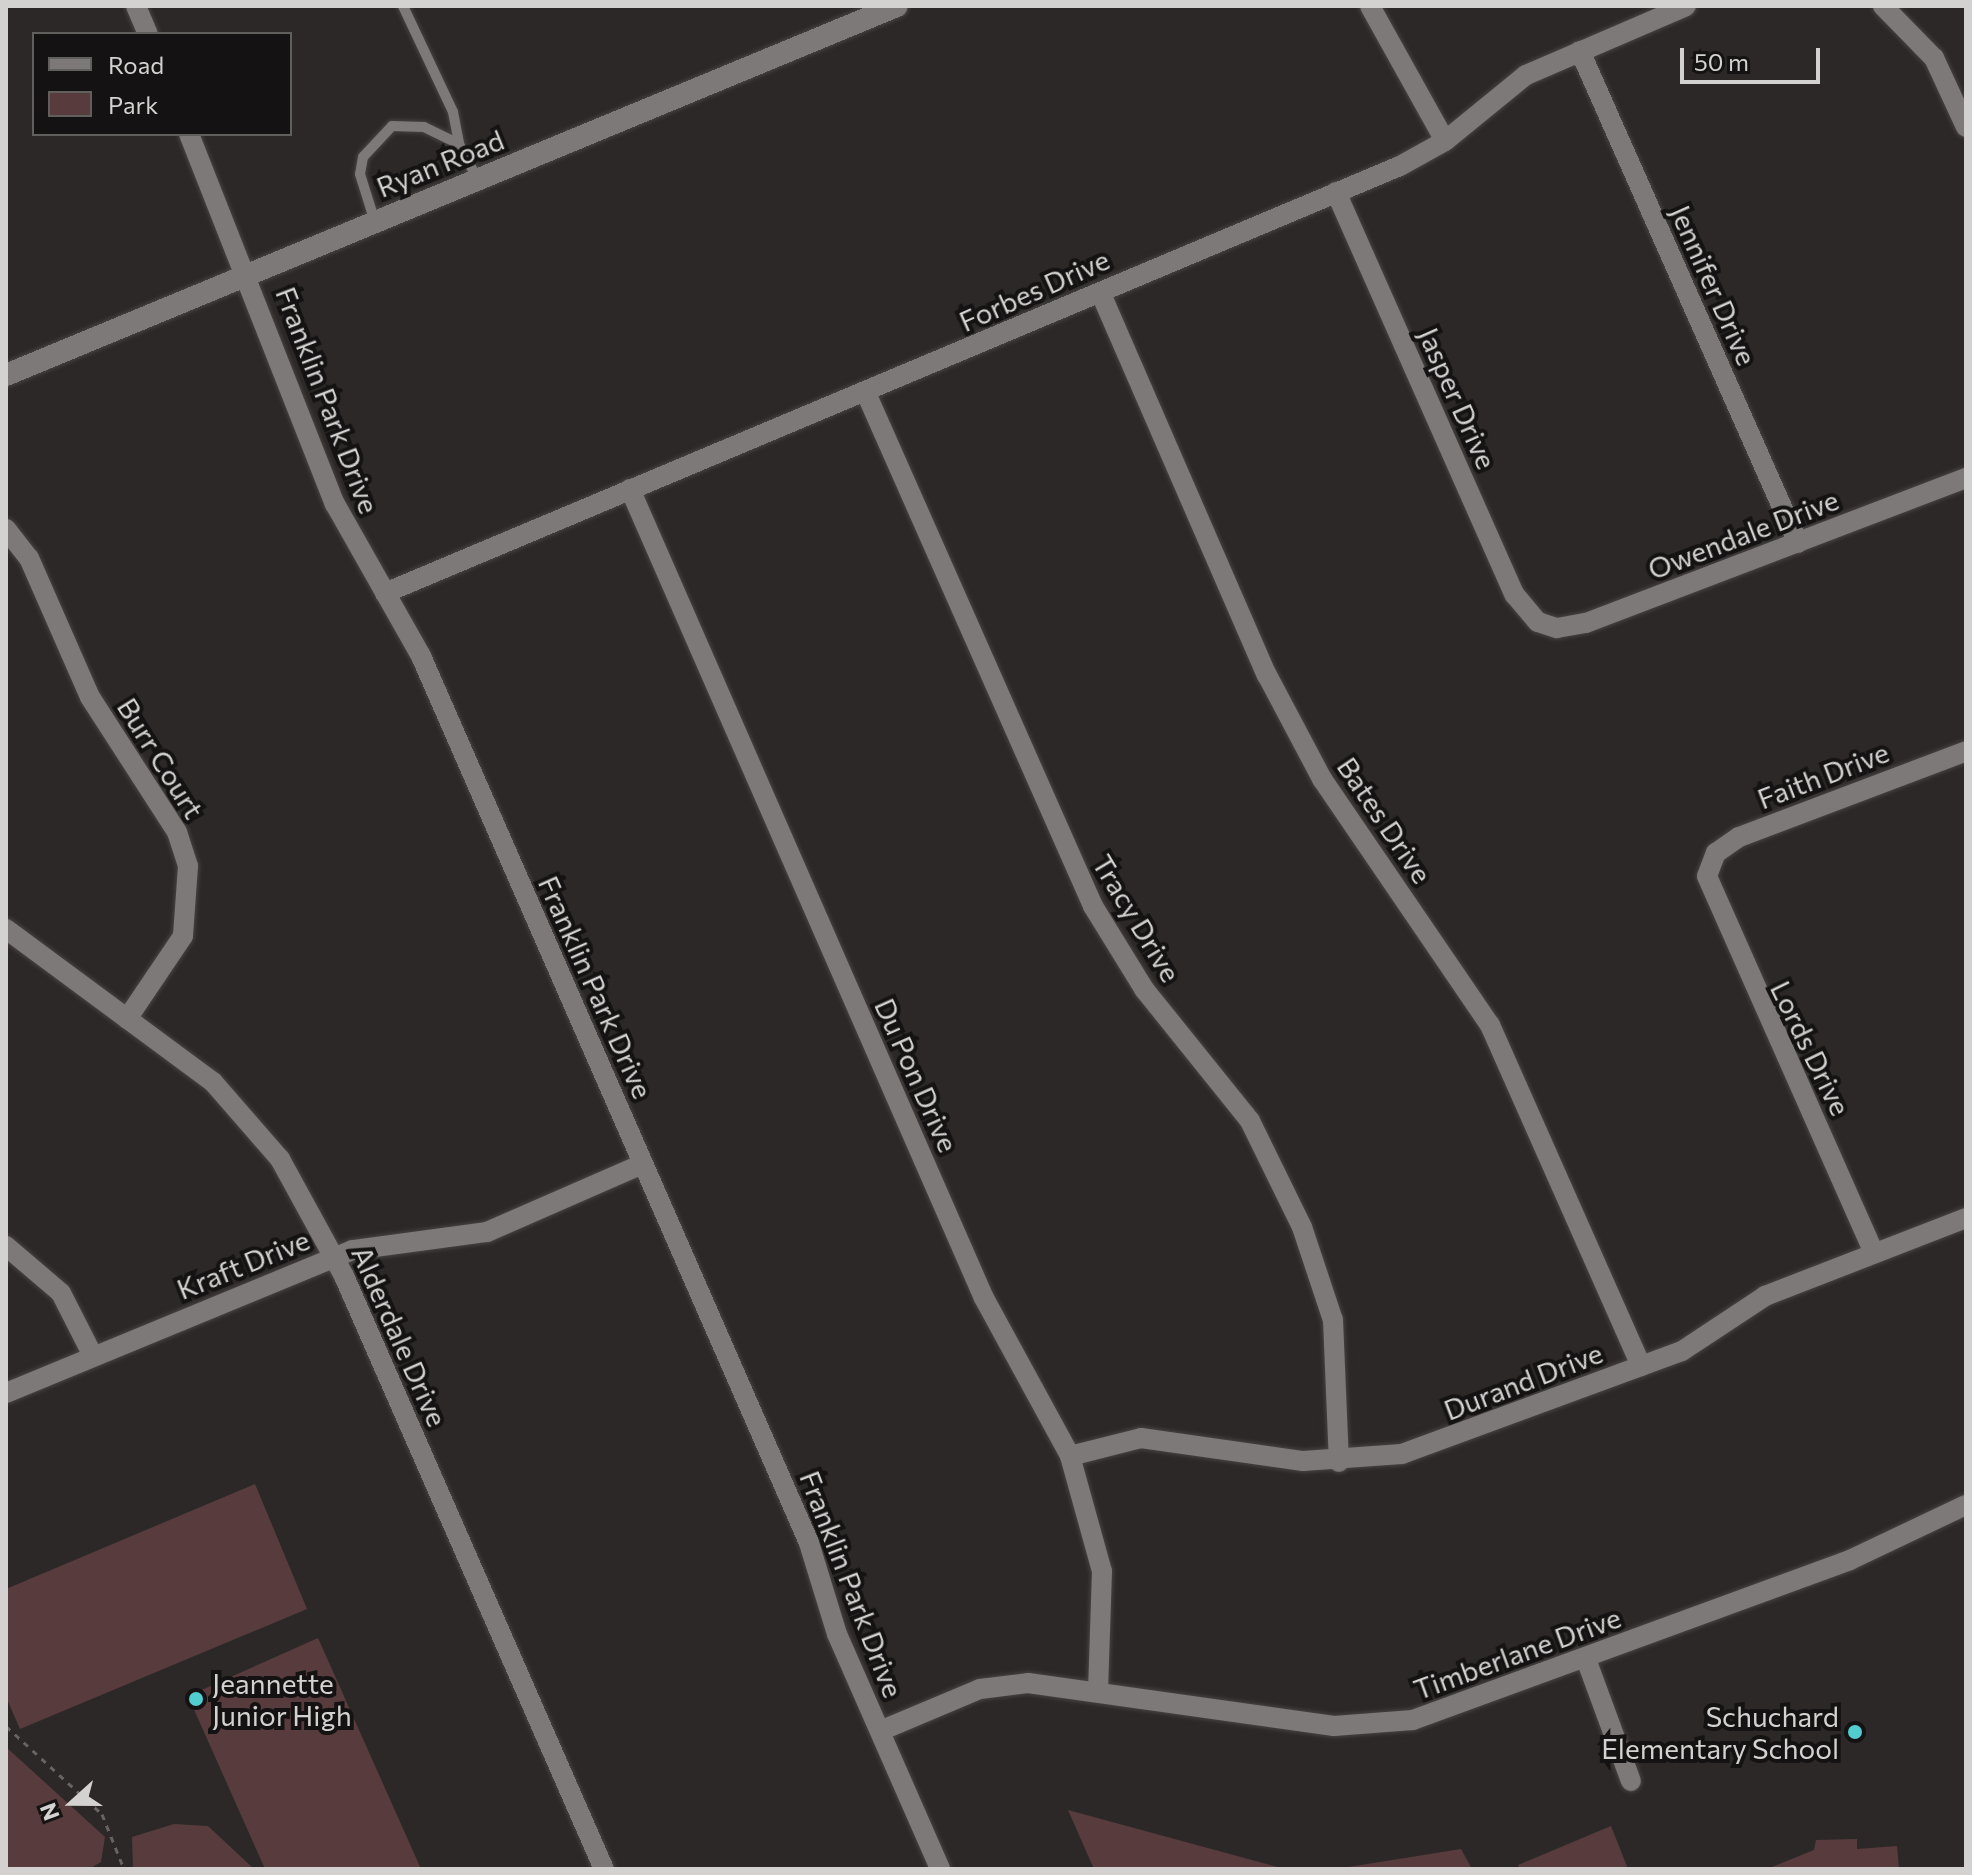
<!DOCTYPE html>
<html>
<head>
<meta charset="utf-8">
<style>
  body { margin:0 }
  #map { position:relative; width:1972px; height:1875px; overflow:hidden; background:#2d2828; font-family:Commissioner,sans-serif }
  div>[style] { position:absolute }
  .green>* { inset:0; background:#583c3d }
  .path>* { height:3px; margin-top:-1.5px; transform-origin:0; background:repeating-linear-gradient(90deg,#676363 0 6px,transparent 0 12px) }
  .roads { filter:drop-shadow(0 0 2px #474343) drop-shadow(0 0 2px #474343) }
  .service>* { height:10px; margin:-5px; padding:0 5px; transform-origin:5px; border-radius:5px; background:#7e7979 }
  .minor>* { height:20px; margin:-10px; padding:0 10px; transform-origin:10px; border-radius:10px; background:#7e7979 }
  .secondary>* { height:22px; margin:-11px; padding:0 11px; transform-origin:11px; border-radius:11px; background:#7e7979 }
  .dots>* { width:22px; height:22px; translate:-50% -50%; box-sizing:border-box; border:4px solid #141212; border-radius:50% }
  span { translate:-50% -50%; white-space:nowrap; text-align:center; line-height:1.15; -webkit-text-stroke:8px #141212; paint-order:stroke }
  .street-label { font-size:28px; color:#d4d1d1 }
  .poi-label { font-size:28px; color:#d4d1d1 }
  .left { translate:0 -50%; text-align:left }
  .right { translate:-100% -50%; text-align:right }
  .frame { position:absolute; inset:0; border:8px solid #d4d1d1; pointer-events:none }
  .legend { position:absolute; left:32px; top:32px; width:260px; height:104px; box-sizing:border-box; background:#141212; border:2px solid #615e5e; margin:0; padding:10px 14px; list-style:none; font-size:24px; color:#d4d1d1 }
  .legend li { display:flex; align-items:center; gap:16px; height:40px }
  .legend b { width:40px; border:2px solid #615e5e }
  .north { position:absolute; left:32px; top:1763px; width:80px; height:80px; -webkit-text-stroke:6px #141212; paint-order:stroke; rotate:249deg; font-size:22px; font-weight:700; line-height:32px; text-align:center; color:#d4d1d1 }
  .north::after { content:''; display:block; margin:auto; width:28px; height:36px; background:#d4d1d1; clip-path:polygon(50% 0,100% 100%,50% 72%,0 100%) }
  .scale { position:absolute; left:1680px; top:48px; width:140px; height:36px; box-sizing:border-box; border:4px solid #d4d1d1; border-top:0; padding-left:10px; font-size:24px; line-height:28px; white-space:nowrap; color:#d4d1d1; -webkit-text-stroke:6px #141212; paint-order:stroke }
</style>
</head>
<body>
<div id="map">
  <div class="green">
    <i style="clip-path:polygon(255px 1484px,307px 1609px,20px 1729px,6px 1697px,6px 1589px)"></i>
    <i style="clip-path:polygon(318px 1638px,421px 1869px,265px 1869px,188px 1696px)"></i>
    <i style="clip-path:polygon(6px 1747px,105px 1837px,101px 1862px,89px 1869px,6px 1869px)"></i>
    <i style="clip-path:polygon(1068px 1810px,1285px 1869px,1094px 1869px)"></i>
    <i style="clip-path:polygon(174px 1824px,208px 1826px,254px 1869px,133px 1869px,132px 1837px)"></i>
    <i style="clip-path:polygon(1611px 1826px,1628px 1869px,1520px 1869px,1518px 1865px)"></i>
    <i style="clip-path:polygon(1857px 1839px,1857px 1849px,1897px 1846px,1899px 1869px,1767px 1869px,1814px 1850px,1816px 1840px)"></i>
    <i style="clip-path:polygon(1461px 1849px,1472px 1869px,1336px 1869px)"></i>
  </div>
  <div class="path">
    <i style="left:6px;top:1726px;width:130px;rotate:42.5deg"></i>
    <i style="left:102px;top:1814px;width:59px;rotate:68.2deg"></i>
  </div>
  <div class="roads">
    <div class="service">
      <i style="left:403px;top:6px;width:117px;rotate:64.7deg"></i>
      <i style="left:453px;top:112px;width:33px;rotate:79deg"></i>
      <i style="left:375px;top:222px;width:50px;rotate:-107.4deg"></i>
      <i style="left:360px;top:174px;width:17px;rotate:-80deg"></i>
      <i style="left:363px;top:157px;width:42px;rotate:-46.9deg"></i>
      <i style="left:392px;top:126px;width:32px;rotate:2deg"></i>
      <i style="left:424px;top:127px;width:39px;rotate:26deg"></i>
      <i style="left:459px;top:144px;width:41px;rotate:62.2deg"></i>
    </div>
    <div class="minor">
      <i style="left:136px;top:6px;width:30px;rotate:67deg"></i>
      <i style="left:1370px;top:6px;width:154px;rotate:60.9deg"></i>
      <i style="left:1883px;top:6px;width:73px;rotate:45.6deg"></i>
      <i style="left:1934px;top:58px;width:76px;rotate:65.1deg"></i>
      <i style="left:1580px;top:51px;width:538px;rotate:66.1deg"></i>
      <i style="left:189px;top:134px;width:398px;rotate:68.5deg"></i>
      <i style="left:335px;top:504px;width:175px;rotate:60.5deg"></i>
      <i style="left:421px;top:656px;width:968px;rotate:66.37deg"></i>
      <i style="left:809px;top:1543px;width:95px;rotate:72.9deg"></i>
      <i style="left:837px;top:1634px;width:257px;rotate:66.3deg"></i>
      <i style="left:1336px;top:192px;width:441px;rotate:66.1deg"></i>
      <i style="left:1515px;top:595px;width:35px;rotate:50deg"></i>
      <i style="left:1538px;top:622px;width:20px;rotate:18deg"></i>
      <i style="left:1557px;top:628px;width:29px;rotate:-10deg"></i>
      <i style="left:1586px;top:623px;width:407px;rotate:-20.9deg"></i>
      <i style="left:1101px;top:294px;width:416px;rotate:66.5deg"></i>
      <i style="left:1267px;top:675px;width:118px;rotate:62.1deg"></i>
      <i style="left:1322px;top:779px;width:298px;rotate:55.7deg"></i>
      <i style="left:1490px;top:1025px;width:373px;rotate:66.1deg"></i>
      <i style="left:866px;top:393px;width:561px;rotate:66.13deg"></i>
      <i style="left:1093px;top:906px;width:97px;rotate:58.4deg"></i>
      <i style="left:1144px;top:989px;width:169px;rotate:51.2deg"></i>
      <i style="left:1250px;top:1121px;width:118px;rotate:63.9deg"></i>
      <i style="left:1302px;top:1227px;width:98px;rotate:71.6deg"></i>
      <i style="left:1333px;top:1320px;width:142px;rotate:87.6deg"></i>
      <i style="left:630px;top:489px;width:883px;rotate:66.37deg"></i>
      <i style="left:984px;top:1298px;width:180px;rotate:61.4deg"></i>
      <i style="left:1070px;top:1456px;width:119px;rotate:74.5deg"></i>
      <i style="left:1102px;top:1571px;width:120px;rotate:91.9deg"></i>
      <i style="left:6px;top:529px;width:37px;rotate:52deg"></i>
      <i style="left:29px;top:558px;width:152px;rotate:66.3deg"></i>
      <i style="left:90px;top:697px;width:161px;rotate:57.2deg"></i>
      <i style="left:177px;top:832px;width:36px;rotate:72deg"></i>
      <i style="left:188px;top:866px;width:70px;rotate:94.1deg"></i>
      <i style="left:183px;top:936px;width:100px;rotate:124deg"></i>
      <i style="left:385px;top:593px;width:1101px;rotate:-22.82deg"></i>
      <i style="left:1400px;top:166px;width:51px;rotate:-29.1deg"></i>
      <i style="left:1445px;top:141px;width:104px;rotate:-39.2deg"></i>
      <i style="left:1526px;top:75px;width:174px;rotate:-23.3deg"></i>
      <i style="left:6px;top:929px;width:257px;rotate:36.5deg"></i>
      <i style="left:213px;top:1082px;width:102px;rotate:49deg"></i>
      <i style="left:280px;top:1159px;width:133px;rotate:61.3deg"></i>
      <i style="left:344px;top:1276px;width:647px;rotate:66.33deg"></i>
      <i style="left:6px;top:1246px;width:72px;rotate:40.5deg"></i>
      <i style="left:61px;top:1293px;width:71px;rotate:63.1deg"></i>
      <i style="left:1874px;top:1253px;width:412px;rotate:-113.9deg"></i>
      <i style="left:1707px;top:876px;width:25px;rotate:-69deg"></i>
      <i style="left:1716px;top:853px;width:28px;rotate:-35deg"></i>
      <i style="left:1739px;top:837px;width:243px;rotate:-20.7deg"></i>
      <i style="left:6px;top:1393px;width:375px;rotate:-22.4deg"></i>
      <i style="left:353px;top:1250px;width:135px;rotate:-7.7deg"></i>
      <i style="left:487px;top:1232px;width:170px;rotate:-23.6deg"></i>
      <i style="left:1070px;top:1456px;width:73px;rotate:-14.2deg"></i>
      <i style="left:1141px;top:1438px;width:164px;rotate:8.1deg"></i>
      <i style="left:1303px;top:1461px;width:99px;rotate:-4deg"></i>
      <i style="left:1402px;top:1454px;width:298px;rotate:-20.2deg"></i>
      <i style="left:1682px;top:1351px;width:100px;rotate:-33.5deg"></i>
      <i style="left:1765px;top:1296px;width:216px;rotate:-21.2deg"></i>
      <i style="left:1586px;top:1659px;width:130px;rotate:69.8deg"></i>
      <i style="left:880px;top:1731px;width:108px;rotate:-22.8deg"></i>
      <i style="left:980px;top:1689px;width:48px;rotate:-7.1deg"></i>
      <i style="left:1028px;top:1683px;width:309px;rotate:8deg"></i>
      <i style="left:1334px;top:1726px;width:79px;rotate:-4.3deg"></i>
      <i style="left:1413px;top:1720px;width:465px;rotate:-20.1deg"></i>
      <i style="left:1850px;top:1560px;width:128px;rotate:-25.4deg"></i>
    </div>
    <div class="secondary">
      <i style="left:6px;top:375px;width:964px;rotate:-22.5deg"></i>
    </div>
  </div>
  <div class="dots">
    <i style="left:196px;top:1699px;background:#52cdcf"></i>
    <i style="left:1855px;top:1732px;background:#52cdcf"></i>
  </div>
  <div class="street-label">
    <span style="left:440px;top:163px;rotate:-22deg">Ryan Road</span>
    <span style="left:1714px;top:285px;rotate:66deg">Jennifer Drive</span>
    <span style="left:1034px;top:290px;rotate:-24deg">Forbes Drive</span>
    <span style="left:1458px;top:398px;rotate:66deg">Jasper Drive</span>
    <span style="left:328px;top:400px;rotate:69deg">Franklin Park Drive</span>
    <span style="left:1743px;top:534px;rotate:-21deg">Owendale Drive</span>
    <span style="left:161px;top:758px;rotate:58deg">Burr Court</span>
    <span style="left:1823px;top:775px;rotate:-21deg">Faith Drive</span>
    <span style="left:1385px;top:820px;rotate:56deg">Bates Drive</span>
    <span style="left:1137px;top:918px;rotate:59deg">Tracy Drive</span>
    <span style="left:596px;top:987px;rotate:66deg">Franklin Park Drive</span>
    <span style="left:1811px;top:1048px;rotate:64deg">Lords Drive</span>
    <span style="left:917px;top:1075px;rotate:66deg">Du Pon Drive</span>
    <span style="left:243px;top:1264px;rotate:-22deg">Kraft Drive</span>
    <span style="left:400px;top:1336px;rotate:66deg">Alderdale Drive</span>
    <span style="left:1523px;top:1381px;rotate:-21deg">Durand Drive</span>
    <span style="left:852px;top:1584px;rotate:69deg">Franklin Park Drive</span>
    <span style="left:1517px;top:1653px;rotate:-20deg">Timberlane Drive</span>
  </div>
  <div class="poi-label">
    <span class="left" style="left:212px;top:1699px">Jeannette<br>Junior High</span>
    <span class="right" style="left:1839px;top:1732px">Schuchard<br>Elementary School</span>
  </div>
  <div class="frame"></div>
  <ul class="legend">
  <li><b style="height:10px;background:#7e7979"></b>Road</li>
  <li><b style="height:22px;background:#583c3d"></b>Park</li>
  </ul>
  <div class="north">N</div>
  <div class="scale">50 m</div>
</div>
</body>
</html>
